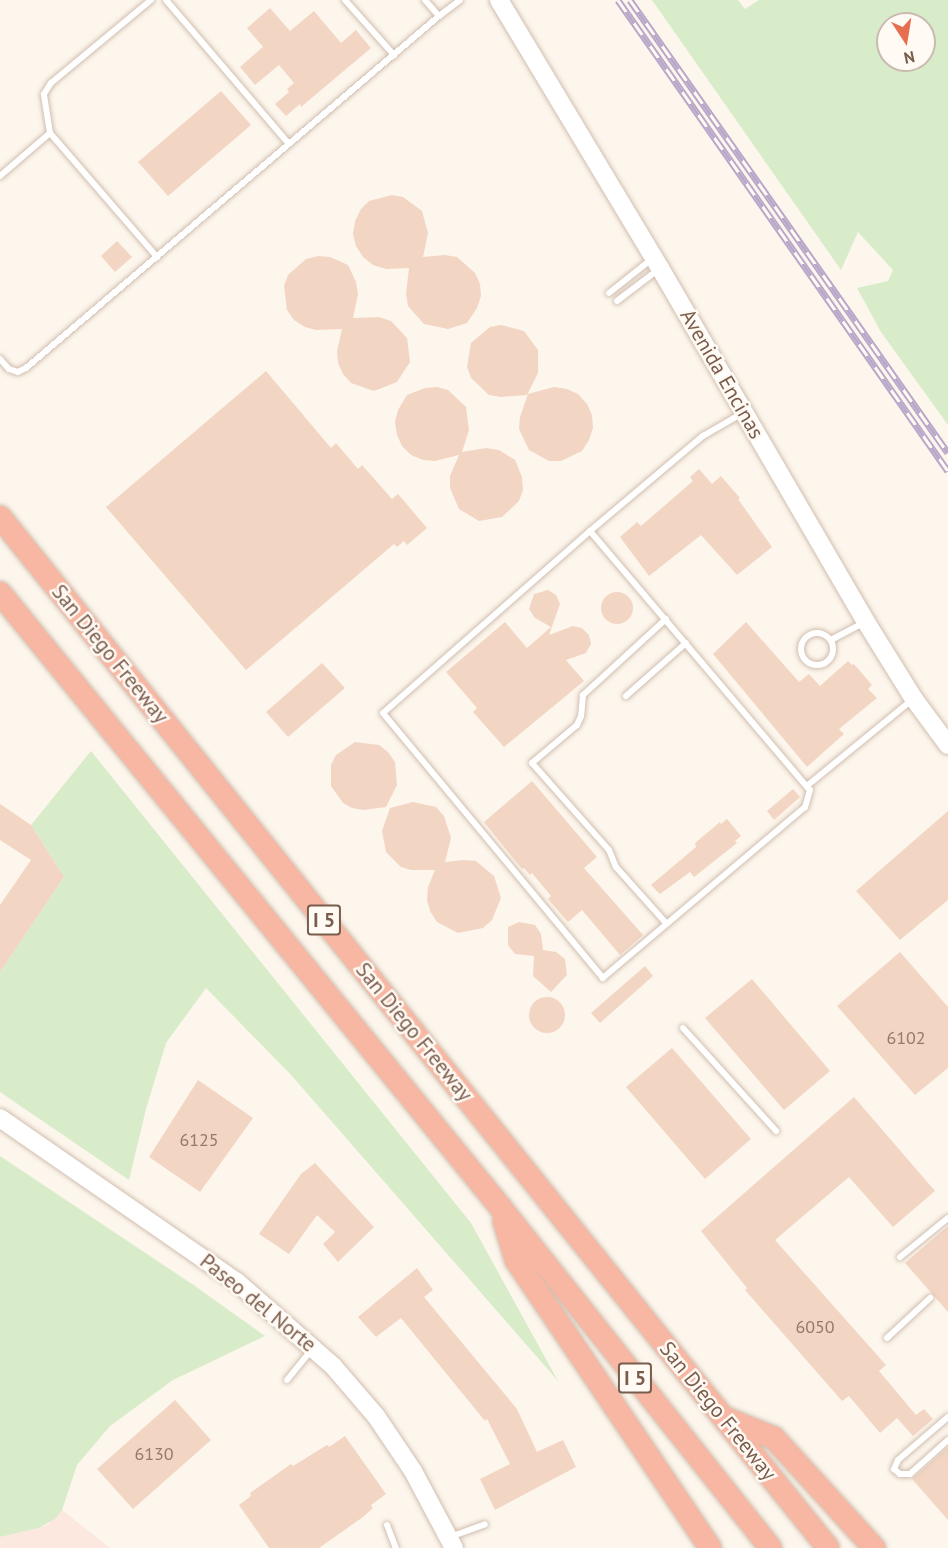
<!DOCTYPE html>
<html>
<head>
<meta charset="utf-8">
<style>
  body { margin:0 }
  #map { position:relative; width:948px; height:1548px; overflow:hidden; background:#fdf6ec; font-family:"PT Sans",sans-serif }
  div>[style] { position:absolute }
  .commercial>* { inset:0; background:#fde8e0 }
  .green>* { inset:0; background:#d8ecc9 }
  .building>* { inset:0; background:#f3d5c3 }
  .round { border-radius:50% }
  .roads { filter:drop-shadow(0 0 2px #d1beb0) drop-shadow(0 0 2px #d1beb0) }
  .lane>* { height:6px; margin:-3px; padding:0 3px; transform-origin:3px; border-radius:3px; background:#fff }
  .lane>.ring { margin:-3px; padding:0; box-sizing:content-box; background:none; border:6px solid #fff; border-radius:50% }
  .secondary>* { height:18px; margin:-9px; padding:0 9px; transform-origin:9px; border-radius:9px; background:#fff }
  .highway>* { height:22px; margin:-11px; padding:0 11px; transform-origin:11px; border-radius:11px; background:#f7b7a3 }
  .rail>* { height:7px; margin-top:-3.5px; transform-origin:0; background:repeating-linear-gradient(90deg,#fffaf3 0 14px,#b9a8c9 0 28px); box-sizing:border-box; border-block:2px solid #b9a8c9 }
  span { translate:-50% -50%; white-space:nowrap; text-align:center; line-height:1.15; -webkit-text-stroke:5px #fffaf3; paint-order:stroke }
  .number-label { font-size:18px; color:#987a6a }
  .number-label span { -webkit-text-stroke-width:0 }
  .shield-label span { padding:2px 4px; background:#fffaf3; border:2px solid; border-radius:4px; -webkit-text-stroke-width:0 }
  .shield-label { font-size:20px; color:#7a5c4d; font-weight:700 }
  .street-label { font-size:21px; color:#7a5c4d }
  .north { position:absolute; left:876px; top:12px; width:60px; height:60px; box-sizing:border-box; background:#fffaf3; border:2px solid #cabbb1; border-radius:50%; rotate:168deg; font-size:16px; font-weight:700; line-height:24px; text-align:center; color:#7a5c4d }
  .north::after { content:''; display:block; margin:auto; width:21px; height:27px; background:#e76f51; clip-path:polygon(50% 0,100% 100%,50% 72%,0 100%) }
</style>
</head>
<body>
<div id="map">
  <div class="commercial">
    <i style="clip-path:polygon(62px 1510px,110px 1548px,0 1548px,0 1537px,39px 1528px,49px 1524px)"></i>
  </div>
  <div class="green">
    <i style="clip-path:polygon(evenodd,652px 0,738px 0,745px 9px,759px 0,948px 0,948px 425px,881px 332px,857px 288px,888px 281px,893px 270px,858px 232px,841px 270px,652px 0,888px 24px,924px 24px,924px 60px,888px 60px,888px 24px)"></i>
    <i style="clip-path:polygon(91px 751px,471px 1223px,558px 1381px,292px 1076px,206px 988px,166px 1043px,146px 1109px,129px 1180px,0 1092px,0 972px,64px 877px,31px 825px)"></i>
    <i style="clip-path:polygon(0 1156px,195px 1286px,265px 1336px,173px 1380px,110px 1426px,77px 1465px,62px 1510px,55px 1519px,39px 1528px,0 1537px)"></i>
  </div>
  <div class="building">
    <i style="clip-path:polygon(270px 8px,290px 31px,314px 11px,341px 43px,356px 30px,371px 48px,301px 107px,300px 104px,286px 116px,275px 104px,289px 92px,287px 89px,294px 83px,279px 65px,255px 85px,240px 67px,263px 47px,247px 28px)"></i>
    <i style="clip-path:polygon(221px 91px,251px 125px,168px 196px,138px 162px)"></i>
    <i style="clip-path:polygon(392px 195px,403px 197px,422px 211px,428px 233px,423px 257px,445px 255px,457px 257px,475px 273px,480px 284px,481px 296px,477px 308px,467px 323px,448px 329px,424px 324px,408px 306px,406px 294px,409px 268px,386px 269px,373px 265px,363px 257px,356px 246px,353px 234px,355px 221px,361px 209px,369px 201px)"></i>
    <i style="clip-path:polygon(117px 241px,132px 257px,115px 272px,101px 256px)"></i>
    <i style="clip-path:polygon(318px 256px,330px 257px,348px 265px,356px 282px,358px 294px,353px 318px,379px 317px,391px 321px,407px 338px,410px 362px,397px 382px,374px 391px,351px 383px,343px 374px,338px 363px,337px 351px,342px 329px,316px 330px,305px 327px,294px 320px,287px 310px,284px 286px,288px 275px,306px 259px)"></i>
    <i style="clip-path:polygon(501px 325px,524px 331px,538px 350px,538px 373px,527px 395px,501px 397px,489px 395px,471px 378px,467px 367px,471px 343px,490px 327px)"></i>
    <i style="clip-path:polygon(266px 371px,331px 448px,336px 443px,358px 469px,362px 465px,392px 499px,398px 494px,427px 528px,407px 545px,404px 541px,397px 547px,394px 544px,246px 670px,106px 507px)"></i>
    <i style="clip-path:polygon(437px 387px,448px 390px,466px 407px,469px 430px,462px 452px,486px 448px,499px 450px,515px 460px,522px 477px,523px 490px,519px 501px,502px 517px,479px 521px,459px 509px,450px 488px,450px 476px,459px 455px,435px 461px,423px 460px,411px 455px,402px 446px,397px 435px,395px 422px,398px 410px,407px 395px,425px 388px)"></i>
    <i style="clip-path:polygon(554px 387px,567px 389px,578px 394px,587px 404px,592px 415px,593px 428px,589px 440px,582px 451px,561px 461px,549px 461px,529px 450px,519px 429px,520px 417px,528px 394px)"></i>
    <i style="clip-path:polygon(699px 469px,712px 484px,721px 476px,740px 498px,738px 499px,772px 547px,737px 575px,701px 535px,649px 576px,620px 537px,637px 522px,641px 526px,693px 481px,690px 477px)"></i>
    <i style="clip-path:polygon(548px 590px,556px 595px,560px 604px,549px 635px,573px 626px,582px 628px,589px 635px,591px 644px,586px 653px,566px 660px,584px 681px,504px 747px,473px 712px,477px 708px,446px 672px,505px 622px,527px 648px,551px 627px,535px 618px,529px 609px,534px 594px)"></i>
    <i class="round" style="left:601px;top:592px;width:32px;height:32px"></i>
    <i style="clip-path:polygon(746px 622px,799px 682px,809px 674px,820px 686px,848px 661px,852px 665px,854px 664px,872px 685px,868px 689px,877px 698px,839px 729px,844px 734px,807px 767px,713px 654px)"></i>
    <i style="clip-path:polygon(322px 663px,345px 688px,288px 737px,266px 712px)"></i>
    <i style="clip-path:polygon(355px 742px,379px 745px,388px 752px,395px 762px,397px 785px,386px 807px,363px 810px,352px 808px,343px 803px,331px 786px,331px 765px,336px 755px)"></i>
    <i style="clip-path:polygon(532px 781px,597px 857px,584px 868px,643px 935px,620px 955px,582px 910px,568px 922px,548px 899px,551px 896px,532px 873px,530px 875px,524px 868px,522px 869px,484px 822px)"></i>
    <i style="clip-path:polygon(793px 789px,800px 797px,774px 820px,767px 811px)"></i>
    <i style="clip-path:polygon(413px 802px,436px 807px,444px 816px,451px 838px,445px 862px,464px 860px,476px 861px,494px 876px,501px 898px,492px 920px,483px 928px,458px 933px,437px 922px,430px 911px,427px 900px,428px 887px,435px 870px,411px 870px,401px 867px,386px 852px,382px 831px,390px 808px)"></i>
    <i style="clip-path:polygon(0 804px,31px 825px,64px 877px,0 972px,0 905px,31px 860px,0 840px)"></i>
    <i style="clip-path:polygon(948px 811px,948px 900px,900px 940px,856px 891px)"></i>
    <i style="clip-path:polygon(727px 819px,741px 836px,735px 841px,737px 843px,694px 877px,690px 872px,660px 894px,651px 885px,696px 847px,695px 843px,720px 822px,721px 824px)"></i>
    <i style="clip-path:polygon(519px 922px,535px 925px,541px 934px,543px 950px,556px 952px,565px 959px,567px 975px,551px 992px,533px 976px,534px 956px,515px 954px,508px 945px,508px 927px)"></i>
    <i style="clip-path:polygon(900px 952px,948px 1007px,948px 1068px,915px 1095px,837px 1006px)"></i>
    <i style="clip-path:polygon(645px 966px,653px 976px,600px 1023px,591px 1013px)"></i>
    <i style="clip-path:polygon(752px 979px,830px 1071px,784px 1110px,705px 1018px)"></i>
    <i class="round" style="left:529px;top:997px;width:36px;height:36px"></i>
    <i style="clip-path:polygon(672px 1048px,751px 1139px,705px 1179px,626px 1087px)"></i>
    <i style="clip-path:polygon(198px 1080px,253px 1118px,200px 1192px,149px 1157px)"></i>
    <i style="clip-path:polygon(854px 1097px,935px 1191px,893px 1227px,849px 1177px,775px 1240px,886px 1365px,879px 1371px,916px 1415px,924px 1409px,933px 1419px,913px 1436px,897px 1418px,880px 1433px,849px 1396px,842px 1401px,745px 1290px,747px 1288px,701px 1231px)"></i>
    <i style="clip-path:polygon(315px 1163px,374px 1227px,338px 1262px,323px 1244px,335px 1232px,317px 1215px,289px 1254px,259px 1234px,301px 1174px)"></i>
    <i style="clip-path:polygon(948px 1226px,948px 1312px,905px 1263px)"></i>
    <i style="clip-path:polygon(417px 1268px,433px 1290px,424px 1297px,517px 1409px,537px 1452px,563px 1440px,576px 1467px,495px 1510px,480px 1479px,510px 1464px,487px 1419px,485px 1421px,401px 1318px,376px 1337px,358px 1317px)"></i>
    <i style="clip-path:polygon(175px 1400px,211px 1440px,133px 1509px,97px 1469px)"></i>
    <i style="clip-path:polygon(345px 1436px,386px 1494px,371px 1505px,373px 1508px,363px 1517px,319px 1548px,269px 1548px,239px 1505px,251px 1496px,250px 1493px,291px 1464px,293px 1466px,327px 1445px,329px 1447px)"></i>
    <i style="clip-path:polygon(948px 1447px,948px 1520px,912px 1479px)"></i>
  </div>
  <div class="roads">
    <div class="lane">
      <i style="left:166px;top:0;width:189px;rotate:49.5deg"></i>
      <i style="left:345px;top:0;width:74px;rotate:48.3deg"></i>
      <i style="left:425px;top:0;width:21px;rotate:49deg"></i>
      <i style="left:439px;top:16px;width:26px;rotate:-37deg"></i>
      <i style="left:50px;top:133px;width:164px;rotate:49.2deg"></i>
      <i style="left:0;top:176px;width:66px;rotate:-40.7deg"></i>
      <i style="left:50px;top:133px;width:39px;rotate:-99deg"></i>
      <i style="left:44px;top:94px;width:13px;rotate:-58deg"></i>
      <i style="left:51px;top:83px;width:130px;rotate:-39.7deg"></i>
      <i style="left:609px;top:293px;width:56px;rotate:-38.5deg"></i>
      <i style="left:617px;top:301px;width:53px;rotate:-37.3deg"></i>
      <i style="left:0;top:359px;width:13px;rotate:48deg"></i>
      <i style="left:9px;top:369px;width:9px;rotate:18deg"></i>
      <i style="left:18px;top:372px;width:9px;rotate:-27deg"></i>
      <i style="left:26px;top:368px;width:543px;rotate:-40.44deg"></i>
      <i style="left:590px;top:531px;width:340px;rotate:49.7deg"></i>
      <i style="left:810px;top:790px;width:18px;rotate:106deg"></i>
      <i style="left:805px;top:807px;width:265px;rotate:139.8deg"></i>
      <i style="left:603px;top:978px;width:344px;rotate:-129.7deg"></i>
      <i style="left:383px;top:713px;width:276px;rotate:-41.3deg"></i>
      <i style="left:590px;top:531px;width:148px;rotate:-40.1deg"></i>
      <i style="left:703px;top:436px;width:44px;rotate:-30.1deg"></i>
      <i style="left:666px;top:619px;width:113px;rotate:137.5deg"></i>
      <i style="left:583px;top:695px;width:21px;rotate:95deg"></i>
      <i style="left:581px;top:716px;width:10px;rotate:114deg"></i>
      <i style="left:577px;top:725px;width:59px;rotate:139.8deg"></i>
      <i style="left:532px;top:763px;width:116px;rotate:48.5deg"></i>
      <i style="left:609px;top:850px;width:18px;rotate:68deg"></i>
      <i style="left:616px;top:867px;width:76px;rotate:48.2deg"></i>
      <i class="ring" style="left:801px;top:633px;width:26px;height:26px"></i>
      <i style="left:831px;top:640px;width:36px;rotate:-28deg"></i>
      <i style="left:626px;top:696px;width:80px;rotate:-41.5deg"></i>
      <i style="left:808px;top:785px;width:136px;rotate:-39.3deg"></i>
      <i style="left:683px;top:1028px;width:139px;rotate:47.9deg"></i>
      <i style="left:900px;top:1257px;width:62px;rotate:-39.1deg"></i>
      <i style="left:887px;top:1338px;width:59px;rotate:-42.9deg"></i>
      <i style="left:287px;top:1380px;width:38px;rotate:-51deg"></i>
      <i style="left:948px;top:1417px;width:66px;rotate:139.3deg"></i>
      <i style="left:898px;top:1460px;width:10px;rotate:114deg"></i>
      <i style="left:894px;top:1469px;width:8px;rotate:40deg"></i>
      <i style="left:900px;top:1474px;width:10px"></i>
      <i style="left:910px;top:1474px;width:51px;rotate:-41.8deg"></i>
      <i style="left:387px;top:1525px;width:25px;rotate:69deg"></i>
      <i style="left:450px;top:1537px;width:37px;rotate:-20deg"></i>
    </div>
    <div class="secondary">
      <i style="left:499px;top:0;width:313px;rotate:59deg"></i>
      <i style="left:660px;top:268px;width:410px;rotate:59.8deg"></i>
      <i style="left:866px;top:622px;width:91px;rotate:58.1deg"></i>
      <i style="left:914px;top:699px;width:57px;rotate:53.5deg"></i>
      <i style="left:0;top:1118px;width:288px;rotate:34.7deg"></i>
      <i style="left:237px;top:1282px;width:128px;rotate:41.2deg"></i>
      <i style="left:333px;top:1366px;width:66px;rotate:49.3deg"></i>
      <i style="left:376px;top:1416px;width:66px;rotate:56.1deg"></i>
      <i style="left:413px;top:1471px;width:87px;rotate:62deg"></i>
    </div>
    <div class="highway">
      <i style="left:0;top:517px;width:1322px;rotate:51.23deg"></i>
      <i style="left:0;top:593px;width:793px;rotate:50.83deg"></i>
      <i style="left:501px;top:1208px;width:434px;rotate:51.6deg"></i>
      <i style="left:504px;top:1221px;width:41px;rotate:72.9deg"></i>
      <i style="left:516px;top:1260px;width:347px;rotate:56deg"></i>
      <i style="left:725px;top:1418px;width:53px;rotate:22.2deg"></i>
      <i style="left:774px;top:1438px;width:149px;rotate:47.7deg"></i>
    </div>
  </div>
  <div class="rail">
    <i style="left:618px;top:0;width:575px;rotate:54.98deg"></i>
    <i style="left:630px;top:0;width:553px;rotate:54.93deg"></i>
  </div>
  <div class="number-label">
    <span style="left:906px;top:1038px">6102</span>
    <span style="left:199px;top:1140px">6125</span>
    <span style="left:815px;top:1327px">6050</span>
    <span style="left:154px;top:1454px">6130</span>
  </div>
  <div class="shield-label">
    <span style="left:324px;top:920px">I 5</span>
    <span style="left:635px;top:1378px">I 5</span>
  </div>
  <div class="street-label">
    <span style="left:722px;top:374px;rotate:60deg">Avenida Encinas</span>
    <span style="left:110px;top:654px;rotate:51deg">San Diego Freeway</span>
    <span style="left:414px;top:1032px;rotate:51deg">San Diego Freeway</span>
    <span style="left:258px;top:1303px;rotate:39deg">Paseo del Norte</span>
    <span style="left:718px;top:1411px;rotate:51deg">San Diego Freeway</span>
  </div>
  <div class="north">N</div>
</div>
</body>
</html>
